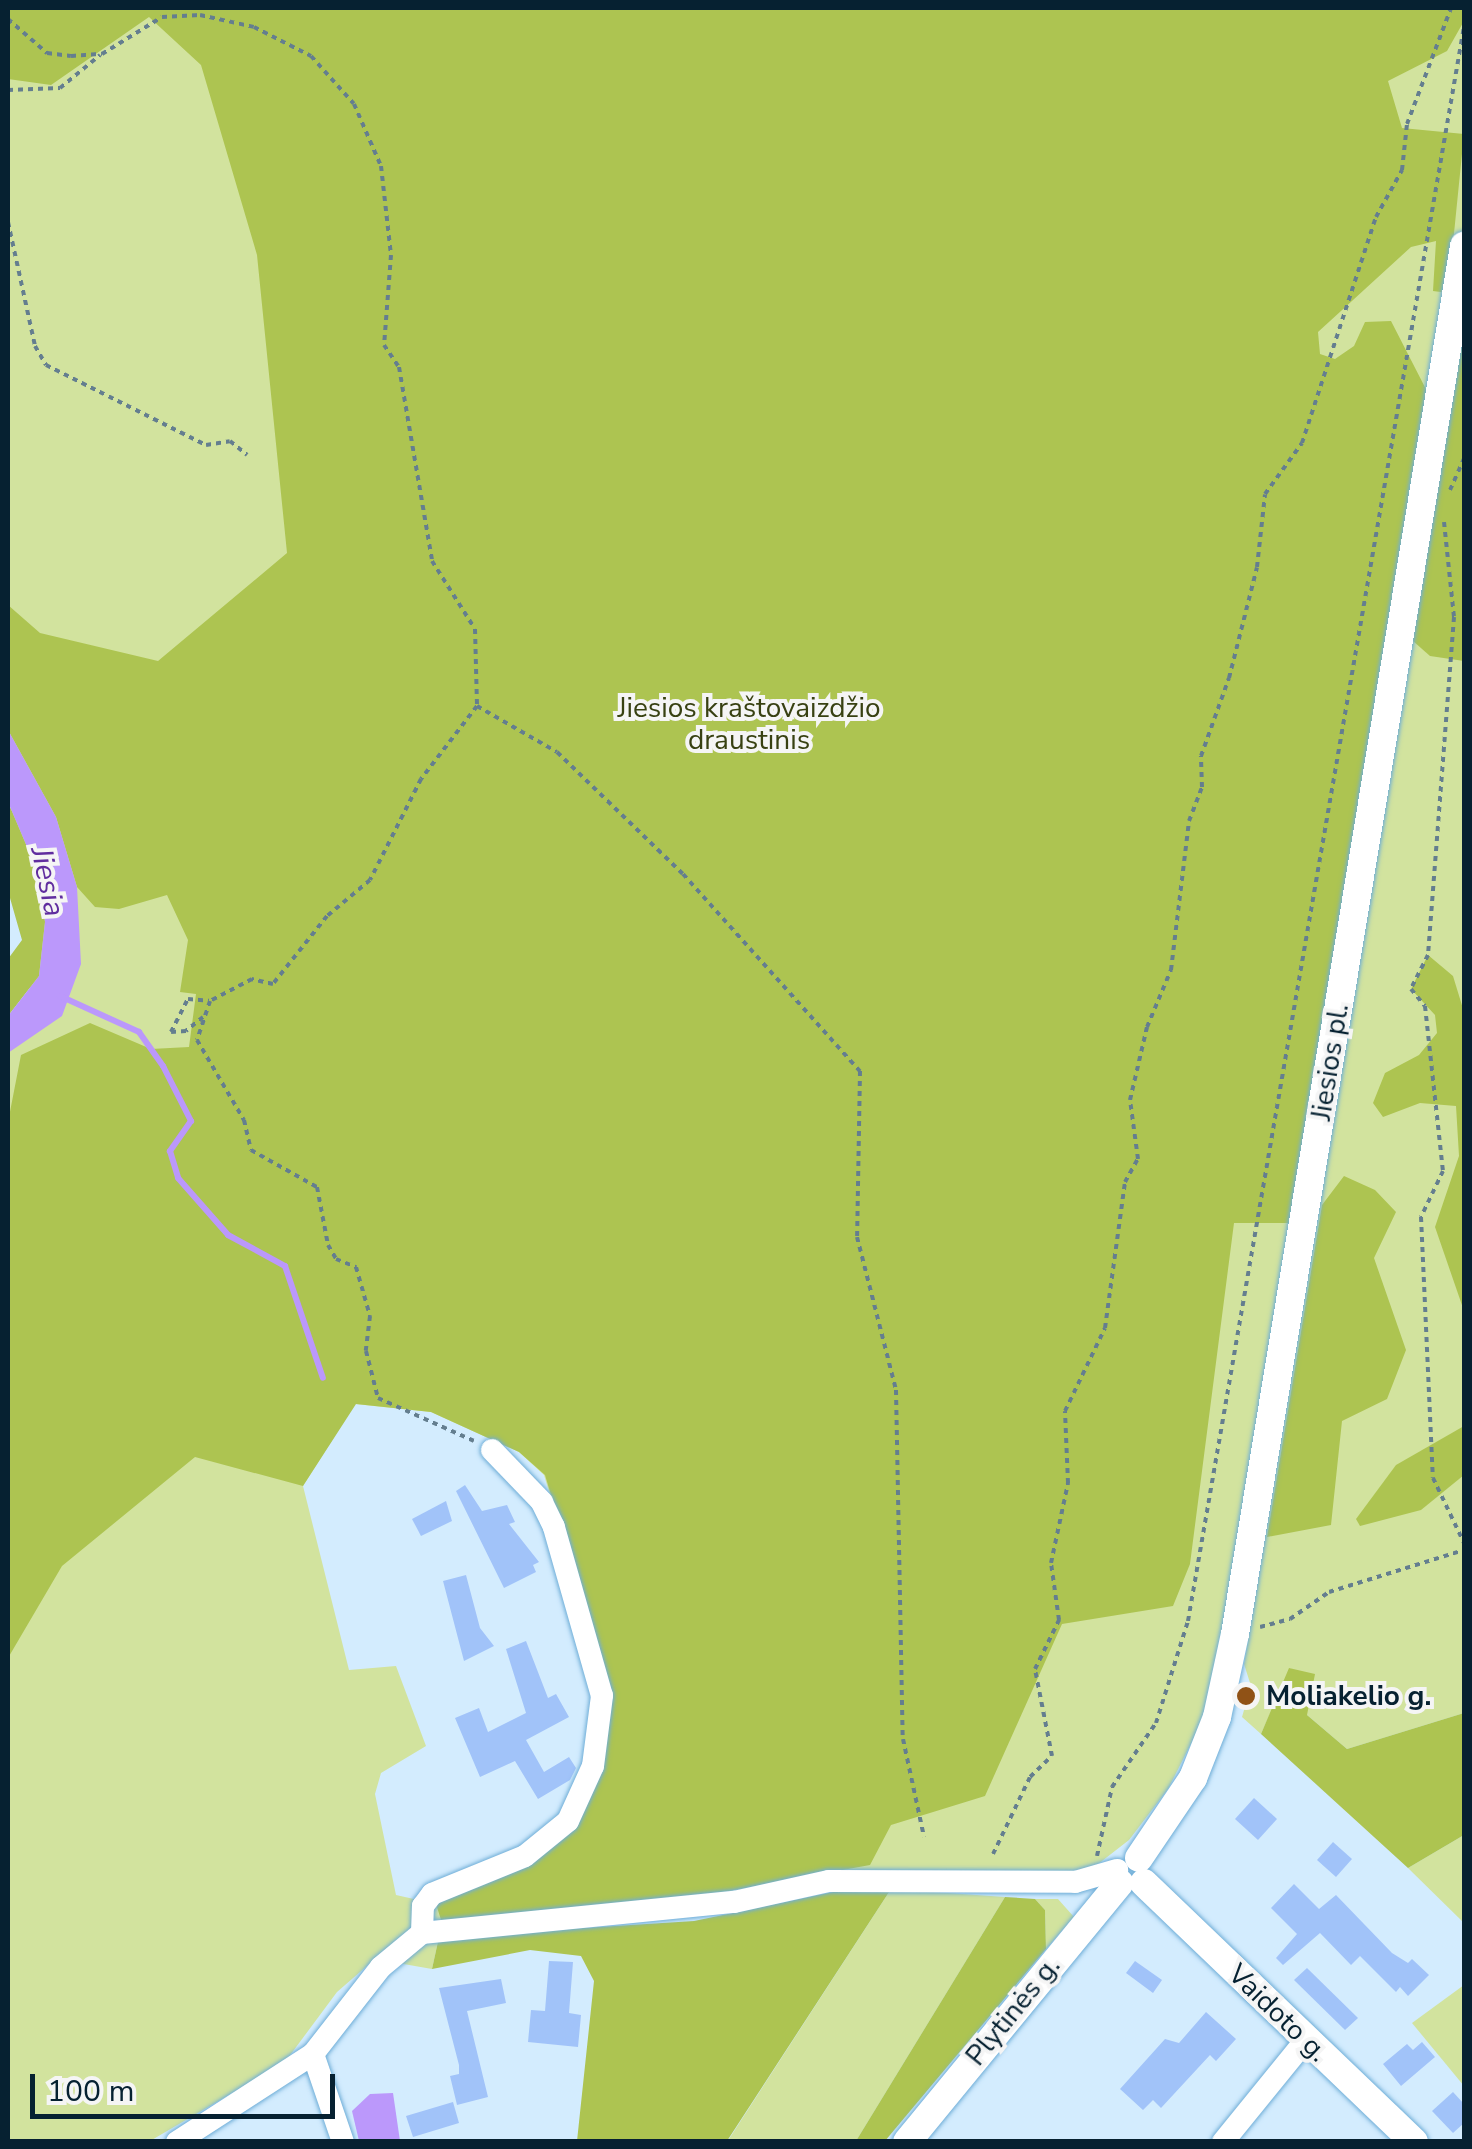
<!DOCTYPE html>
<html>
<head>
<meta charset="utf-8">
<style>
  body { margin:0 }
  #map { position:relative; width:1472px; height:2149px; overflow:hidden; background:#d3ecfe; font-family:"Nunito Sans",sans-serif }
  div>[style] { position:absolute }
  .green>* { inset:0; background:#d2e39e }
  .forest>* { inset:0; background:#adc451 }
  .water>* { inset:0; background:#bb98fb }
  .stream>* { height:6px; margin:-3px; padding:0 3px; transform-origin:3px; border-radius:3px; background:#bb98fb }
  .building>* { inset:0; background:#a1c3f9 }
  .path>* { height:4px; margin-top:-2px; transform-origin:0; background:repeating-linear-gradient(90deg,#647e8f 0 5px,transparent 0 10px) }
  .roads { filter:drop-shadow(0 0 2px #6eadd7) drop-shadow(0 0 2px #6eadd7) }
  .minor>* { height:22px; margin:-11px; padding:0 11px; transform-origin:11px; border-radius:11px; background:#fff }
  .major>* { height:28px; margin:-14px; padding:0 14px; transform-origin:14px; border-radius:14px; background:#fff }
  .dots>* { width:28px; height:28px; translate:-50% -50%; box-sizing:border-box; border:5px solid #f5f5f5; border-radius:50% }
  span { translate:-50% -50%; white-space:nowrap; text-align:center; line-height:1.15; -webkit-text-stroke:8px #f5f5f5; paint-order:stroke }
  .park-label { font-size:28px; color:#384112 }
  .street-label { font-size:28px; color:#062131 }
  .poi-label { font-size:28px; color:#062131; font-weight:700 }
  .left { translate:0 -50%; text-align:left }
  .water-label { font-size:30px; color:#602d9f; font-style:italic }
  .frame { position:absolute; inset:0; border:10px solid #062131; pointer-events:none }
  .scale { position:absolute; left:30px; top:2074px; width:305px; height:45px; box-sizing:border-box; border:5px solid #062131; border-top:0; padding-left:12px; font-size:30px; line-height:35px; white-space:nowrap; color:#062131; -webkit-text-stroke:8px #f5f5f5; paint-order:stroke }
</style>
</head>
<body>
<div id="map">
  <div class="green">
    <i style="clip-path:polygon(evenodd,8px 8px,1464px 8px,1464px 1713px,1347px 1749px,1307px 1715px,1290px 1668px,1261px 1734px,1242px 1717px,1251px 1686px,1244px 1664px,1260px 1568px,1233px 1578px,1203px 1720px,1168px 1789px,1129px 1840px,1075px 1882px,922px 1879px,442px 1923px,432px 1969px,375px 1959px,337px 1992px,285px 2062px,150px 2141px,8px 2141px,8px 1030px,33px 1019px,8px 778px,8px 8px,355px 1404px,431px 1412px,519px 1452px,544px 1475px,610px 1693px,574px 1826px,436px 1904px,396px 1895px,375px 1794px,381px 1773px,426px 1746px,396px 1666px,349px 1670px,303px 1486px,355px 1404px)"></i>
    <i style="clip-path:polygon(1464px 1835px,1464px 1923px,1408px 1868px)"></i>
    <i style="clip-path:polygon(891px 1889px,1005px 1897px,856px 2141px,727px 2142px)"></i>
    <i style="clip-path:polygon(1035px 1899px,1058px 1899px,1074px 1917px,1046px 1949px,1045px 1910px)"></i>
    <i style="clip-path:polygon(1464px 1985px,1464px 2086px,1412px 2023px)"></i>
  </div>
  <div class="forest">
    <i style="clip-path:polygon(8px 8px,1464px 8px,1464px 21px,1447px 51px,1388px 81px,1402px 128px,1464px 134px,1448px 293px,1433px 291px,1436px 241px,1411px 247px,1318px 332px,1320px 354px,1335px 359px,1354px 346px,1365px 322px,1391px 321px,1431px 399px,1290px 1223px,1234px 1223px,1190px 1564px,1173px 1606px,1062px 1624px,985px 1796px,891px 1825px,870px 1865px,712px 1894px,442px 1923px,436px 1904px,574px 1826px,610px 1692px,545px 1475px,519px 1452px,431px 1412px,356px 1404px,303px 1486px,195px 1457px,62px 1566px,8px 1658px,8px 1122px,21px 1055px,90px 1023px,151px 1049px,189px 1047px,196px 994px,180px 992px,188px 940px,167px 895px,119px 909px,95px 907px,77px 887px,56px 817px,8px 730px,8px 605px,40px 633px,158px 661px,287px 553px,257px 255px,201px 65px,149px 17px,51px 85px,8px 79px)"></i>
    <i style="clip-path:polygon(1464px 323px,1464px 661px,1430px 656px,1413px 641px)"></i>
    <i style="clip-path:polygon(8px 802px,39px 875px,45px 922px,39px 976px,8px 1016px,8px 959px,22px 940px,8px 891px)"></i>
    <i style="clip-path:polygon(1428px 955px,1453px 976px,1464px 1012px,1464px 1311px,1435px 1227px,1459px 1156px,1456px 1106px,1420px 1103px,1383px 1117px,1373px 1103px,1385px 1073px,1419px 1055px,1437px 1033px,1435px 1015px,1411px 989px)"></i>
    <i style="clip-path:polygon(1344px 1176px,1375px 1190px,1396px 1212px,1374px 1258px,1406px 1350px,1387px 1399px,1342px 1421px,1331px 1525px,1267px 1537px,1322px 1205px)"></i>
    <i style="clip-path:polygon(1464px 1426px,1464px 1475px,1421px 1510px,1360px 1526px,1356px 1519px,1396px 1465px)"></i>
    <i style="clip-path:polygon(1289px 1668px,1315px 1674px,1307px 1715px,1347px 1749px,1464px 1713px,1464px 1835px,1408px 1868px,1261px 1734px)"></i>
    <i style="clip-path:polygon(891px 1889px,727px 2141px,577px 2141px,594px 1981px,581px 1956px,530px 1950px,432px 1969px,439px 1937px,694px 1921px,833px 1892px)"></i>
    <i style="clip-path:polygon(1005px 1897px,1035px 1899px,1045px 1910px,1046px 1949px,885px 2141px,856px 2141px)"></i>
  </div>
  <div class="water">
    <i style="clip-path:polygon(8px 730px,56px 817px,77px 887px,81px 964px,62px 1016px,8px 1053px,8px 1016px,39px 976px,45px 922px,39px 875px,8px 802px)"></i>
    <i style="clip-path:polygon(393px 2093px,400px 2141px,359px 2141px,352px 2111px,370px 2094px)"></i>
  </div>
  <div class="stream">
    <i style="left:60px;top:996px;width:87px;rotate:24.5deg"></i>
    <i style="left:139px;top:1032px;width:42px;rotate:54.8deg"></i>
    <i style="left:163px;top:1066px;width:62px;rotate:63deg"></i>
    <i style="left:191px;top:1121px;width:37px;rotate:125deg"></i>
    <i style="left:170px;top:1151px;width:28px;rotate:73deg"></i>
    <i style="left:178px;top:1178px;width:76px;rotate:48.7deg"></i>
    <i style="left:228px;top:1235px;width:65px;rotate:28.5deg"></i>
    <i style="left:285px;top:1266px;width:118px;rotate:71.3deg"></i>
  </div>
  <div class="building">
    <i style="clip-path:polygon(465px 1485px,482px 1511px,507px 1505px,515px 1522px,509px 1524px,539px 1562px,533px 1565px,536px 1572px,504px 1588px,456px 1491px)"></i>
    <i style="clip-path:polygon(446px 1501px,452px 1521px,421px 1536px,412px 1519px)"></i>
    <i style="clip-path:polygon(466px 1575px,480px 1628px,494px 1646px,464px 1661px,443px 1581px)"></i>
    <i style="clip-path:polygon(526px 1641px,548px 1698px,556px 1694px,569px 1717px,526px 1740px,544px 1772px,569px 1757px,576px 1768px,570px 1780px,538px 1799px,515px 1761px,480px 1777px,455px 1718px,479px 1708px,488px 1732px,526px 1713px,506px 1649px)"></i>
    <i style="clip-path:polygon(1254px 1798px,1277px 1819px,1258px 1840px,1235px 1819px)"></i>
    <i style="clip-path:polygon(1333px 1842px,1352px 1859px,1336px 1877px,1317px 1860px)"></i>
    <i style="clip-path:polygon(1294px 1884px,1319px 1909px,1336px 1895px,1392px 1953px,1408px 1963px,1412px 1959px,1429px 1975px,1408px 1996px,1400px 1987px,1396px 1992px,1360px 1956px,1351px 1965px,1320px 1933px,1283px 1965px,1276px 1958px,1297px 1934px,1271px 1908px)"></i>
    <i style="clip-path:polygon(549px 1961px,573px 1962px,569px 2013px,581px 2015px,578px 2047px,528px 2042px,531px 2010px,545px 2011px)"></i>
    <i style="clip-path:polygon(1135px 1961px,1162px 1980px,1153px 1993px,1126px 1973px)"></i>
    <i style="clip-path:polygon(1307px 1968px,1358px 2018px,1345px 2030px,1294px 1980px)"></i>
    <i style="clip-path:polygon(501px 1979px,506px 2003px,467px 2011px,488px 2097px,457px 2105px,450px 2076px,459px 2074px,459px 2065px,439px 1988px)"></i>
    <i style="clip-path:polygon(1206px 2012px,1236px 2039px,1216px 2061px,1210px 2055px,1161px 2108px,1153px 2100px,1143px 2110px,1120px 2089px,1165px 2039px,1179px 2043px)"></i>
    <i style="clip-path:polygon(1422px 2042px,1435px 2057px,1401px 2086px,1383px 2064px,1407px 2044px,1413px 2050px)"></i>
    <i style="clip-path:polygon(1453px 2092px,1464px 2104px,1464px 2123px,1453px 2133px,1432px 2111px)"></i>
    <i style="clip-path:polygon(453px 2102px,459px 2123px,413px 2137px,406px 2116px)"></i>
  </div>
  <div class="path">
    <i style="left:8px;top:19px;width:52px;rotate:41.1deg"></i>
    <i style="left:47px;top:53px;width:24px;rotate:7deg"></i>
    <i style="left:71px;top:56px;width:31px;rotate:-4deg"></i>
    <i style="left:102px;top:54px;width:70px;rotate:-31.7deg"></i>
    <i style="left:162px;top:17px;width:38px;rotate:-3deg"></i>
    <i style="left:200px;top:15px;width:55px;rotate:12.5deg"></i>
    <i style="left:254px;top:27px;width:64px;rotate:27deg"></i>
    <i style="left:311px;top:56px;width:64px;rotate:48.1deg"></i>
    <i style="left:354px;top:104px;width:68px;rotate:66.5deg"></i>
    <i style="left:381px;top:166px;width:90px;rotate:83.6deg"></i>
    <i style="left:391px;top:255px;width:90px;rotate:94.4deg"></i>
    <i style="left:384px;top:345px;width:27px;rotate:56deg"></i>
    <i style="left:399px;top:367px;width:197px;rotate:80.3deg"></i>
    <i style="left:432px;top:561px;width:80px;rotate:57.7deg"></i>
    <i style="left:475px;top:629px;width:77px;rotate:88.5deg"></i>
    <i style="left:477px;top:706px;width:92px;rotate:127.5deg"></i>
    <i style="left:421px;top:779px;width:113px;rotate:116.8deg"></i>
    <i style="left:370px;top:880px;width:56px;rotate:140.1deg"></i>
    <i style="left:327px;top:916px;width:87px;rotate:128.5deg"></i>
    <i style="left:273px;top:984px;width:22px;rotate:-167deg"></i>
    <i style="left:252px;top:979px;width:47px;rotate:152.4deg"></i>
    <i style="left:210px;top:1001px;width:41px;rotate:108.4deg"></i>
    <i style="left:197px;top:1040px;width:93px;rotate:59.6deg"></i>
    <i style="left:244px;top:1120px;width:31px;rotate:77deg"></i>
    <i style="left:251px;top:1150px;width:76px;rotate:29.3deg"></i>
    <i style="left:317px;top:1187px;width:59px;rotate:79.3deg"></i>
    <i style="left:328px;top:1245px;width:16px;rotate:60deg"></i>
    <i style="left:336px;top:1259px;width:22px;rotate:22deg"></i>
    <i style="left:356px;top:1267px;width:51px;rotate:74.1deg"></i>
    <i style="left:370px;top:1316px;width:35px;rotate:97deg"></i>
    <i style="left:366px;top:1351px;width:49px;rotate:75.7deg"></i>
    <i style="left:378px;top:1398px;width:105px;rotate:24.1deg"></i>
    <i style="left:8px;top:90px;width:52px;rotate:-2.2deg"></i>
    <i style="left:60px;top:88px;width:52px;rotate:-39.5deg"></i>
    <i style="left:8px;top:222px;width:127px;rotate:77.7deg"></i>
    <i style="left:35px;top:346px;width:22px;rotate:60deg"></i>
    <i style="left:46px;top:365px;width:179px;rotate:26.6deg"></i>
    <i style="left:206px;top:445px;width:24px;rotate:-9deg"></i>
    <i style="left:230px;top:441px;width:22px;rotate:39deg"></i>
    <i style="left:1450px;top:490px;width:35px;rotate:-66deg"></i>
    <i style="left:1444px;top:522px;width:96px;rotate:84deg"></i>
    <i style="left:1454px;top:617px;width:339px;rotate:94.4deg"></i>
    <i style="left:1428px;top:955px;width:38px;rotate:117deg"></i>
    <i style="left:1411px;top:989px;width:22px;rotate:51deg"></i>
    <i style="left:1425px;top:1006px;width:166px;rotate:83.8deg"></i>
    <i style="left:1443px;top:1171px;width:51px;rotate:115.6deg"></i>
    <i style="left:1421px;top:1217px;width:261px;rotate:87.4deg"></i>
    <i style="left:1433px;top:1478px;width:72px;rotate:64.5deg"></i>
    <i style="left:477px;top:706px;width:92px;rotate:29.9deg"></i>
    <i style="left:557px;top:752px;width:175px;rotate:44.1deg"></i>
    <i style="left:683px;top:874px;width:265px;rotate:48.1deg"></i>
    <i style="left:860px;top:1071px;width:166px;rotate:91deg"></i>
    <i style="left:857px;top:1237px;width:158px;rotate:75.7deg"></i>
    <i style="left:896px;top:1390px;width:349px;rotate:88.9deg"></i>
    <i style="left:903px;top:1739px;width:100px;rotate:77.9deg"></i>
    <i style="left:203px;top:1017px;width:22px;rotate:141deg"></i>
    <i style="left:186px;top:1031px;width:15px;rotate:176deg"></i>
    <i style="left:171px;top:1032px;width:37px;rotate:-63deg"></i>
    <i style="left:188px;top:999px;width:21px;rotate:5deg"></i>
    <i style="left:1260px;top:1627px;width:31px;rotate:-15deg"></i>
    <i style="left:1290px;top:1619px;width:47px;rotate:-34.7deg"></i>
    <i style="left:1329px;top:1592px;width:141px;rotate:-17.3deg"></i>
    <i style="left:993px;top:1854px;width:85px;rotate:-64.3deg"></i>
    <i style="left:1030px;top:1777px;width:30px;rotate:-44deg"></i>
    <i style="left:1052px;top:1756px;width:89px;rotate:-101.1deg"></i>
    <i style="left:1035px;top:1669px;width:55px;rotate:-63.9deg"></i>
    <i style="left:1059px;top:1620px;width:58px;rotate:-98deg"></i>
    <i style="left:1051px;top:1563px;width:82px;rotate:-78deg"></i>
    <i style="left:1068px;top:1483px;width:72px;rotate:-92.4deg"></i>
    <i style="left:1065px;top:1411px;width:92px;rotate:-64.3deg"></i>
    <i style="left:1105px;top:1328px;width:147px;rotate:-82.2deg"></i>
    <i style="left:1125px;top:1182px;width:26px;rotate:-61deg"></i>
    <i style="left:1138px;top:1159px;width:60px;rotate:-97.7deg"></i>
    <i style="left:1130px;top:1100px;width:75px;rotate:-76.9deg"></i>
    <i style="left:1147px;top:1027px;width:62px;rotate:-67.2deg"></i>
    <i style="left:1171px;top:970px;width:150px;rotate:-83.1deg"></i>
    <i style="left:1189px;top:821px;width:36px;rotate:-69deg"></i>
    <i style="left:1202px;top:787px;width:31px;rotate:-92deg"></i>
    <i style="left:1201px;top:756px;width:83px;rotate:-70.3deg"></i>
    <i style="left:1229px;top:678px;width:114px;rotate:-75.8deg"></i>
    <i style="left:1257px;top:567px;width:73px;rotate:-83.7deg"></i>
    <i style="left:1265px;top:494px;width:63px;rotate:-54deg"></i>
    <i style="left:1302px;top:443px;width:238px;rotate:-71.9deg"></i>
    <i style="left:1376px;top:217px;width:54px;rotate:-61deg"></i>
    <i style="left:1402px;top:170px;width:46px;rotate:-83.8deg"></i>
    <i style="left:1407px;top:124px;width:124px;rotate:-69.2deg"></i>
    <i style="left:1097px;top:1856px;width:71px;rotate:-77.7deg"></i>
    <i style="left:1112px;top:1787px;width:78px;rotate:-55.5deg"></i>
    <i style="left:1156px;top:1723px;width:107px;rotate:-72.6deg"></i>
    <i style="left:1188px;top:1621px;width:1619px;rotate:-80.18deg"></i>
  </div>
  <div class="roads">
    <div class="minor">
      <i style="left:422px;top:1933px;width:27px;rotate:-88deg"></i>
      <i style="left:423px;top:1906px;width:15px;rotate:-53deg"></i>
      <i style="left:432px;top:1894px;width:100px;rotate:-22.2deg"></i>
      <i style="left:525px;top:1856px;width:55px;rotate:-39.1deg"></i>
      <i style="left:568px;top:1821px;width:60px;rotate:-65.6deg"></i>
      <i style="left:593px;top:1766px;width:71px;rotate:-82.7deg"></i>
      <i style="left:602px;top:1696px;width:176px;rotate:-105.9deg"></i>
      <i style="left:554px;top:1527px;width:28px;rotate:-116deg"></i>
      <i style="left:542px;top:1502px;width:72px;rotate:-133.9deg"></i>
      <i style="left:313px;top:2054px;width:93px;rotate:71.2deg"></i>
      <i style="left:177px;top:2142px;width:162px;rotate:-32.9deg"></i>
      <i style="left:313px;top:2054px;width:110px;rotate:-52deg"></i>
      <i style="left:381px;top:1967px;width:53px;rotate:-39.7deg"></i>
      <i style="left:422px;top:1933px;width:314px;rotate:-5.7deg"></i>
      <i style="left:734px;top:1902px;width:97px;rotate:-12.5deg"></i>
      <i style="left:829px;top:1881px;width:246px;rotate:0.2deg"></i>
      <i style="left:1075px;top:1882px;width:44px;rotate:-15.9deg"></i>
      <i style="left:1223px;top:2142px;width:132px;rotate:-50.9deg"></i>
    </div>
    <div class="major">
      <i style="left:1139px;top:1858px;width:97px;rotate:-56deg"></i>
      <i style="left:1193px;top:1778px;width:66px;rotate:-68.5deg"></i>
      <i style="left:1217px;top:1717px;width:85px;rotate:-77.8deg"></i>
      <i style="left:1235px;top:1634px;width:1407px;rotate:-80.63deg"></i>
      <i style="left:1144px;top:1883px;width:374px;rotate:43.8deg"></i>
      <i style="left:907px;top:2142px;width:335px;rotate:-50.6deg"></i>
    </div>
  </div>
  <div class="dots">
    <i style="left:1246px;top:1696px;background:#905216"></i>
  </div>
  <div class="park-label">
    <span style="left:749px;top:724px">Jiesios kraštovaizdžio<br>draustinis</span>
  </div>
  <div class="street-label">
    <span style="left:1330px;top:1062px;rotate:-81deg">Jiesios pl.</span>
    <span style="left:1013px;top:2011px;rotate:-51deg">Plytinės g.</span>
    <span style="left:1278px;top:2013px;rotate:44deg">Vaidoto g.</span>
  </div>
  <div class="poi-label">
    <span class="left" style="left:1266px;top:1696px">Moliakelio g.</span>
  </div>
  <div class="water-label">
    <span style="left:47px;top:882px;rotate:78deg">Jiesia</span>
  </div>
  <div class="frame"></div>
  <div class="scale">100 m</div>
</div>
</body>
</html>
